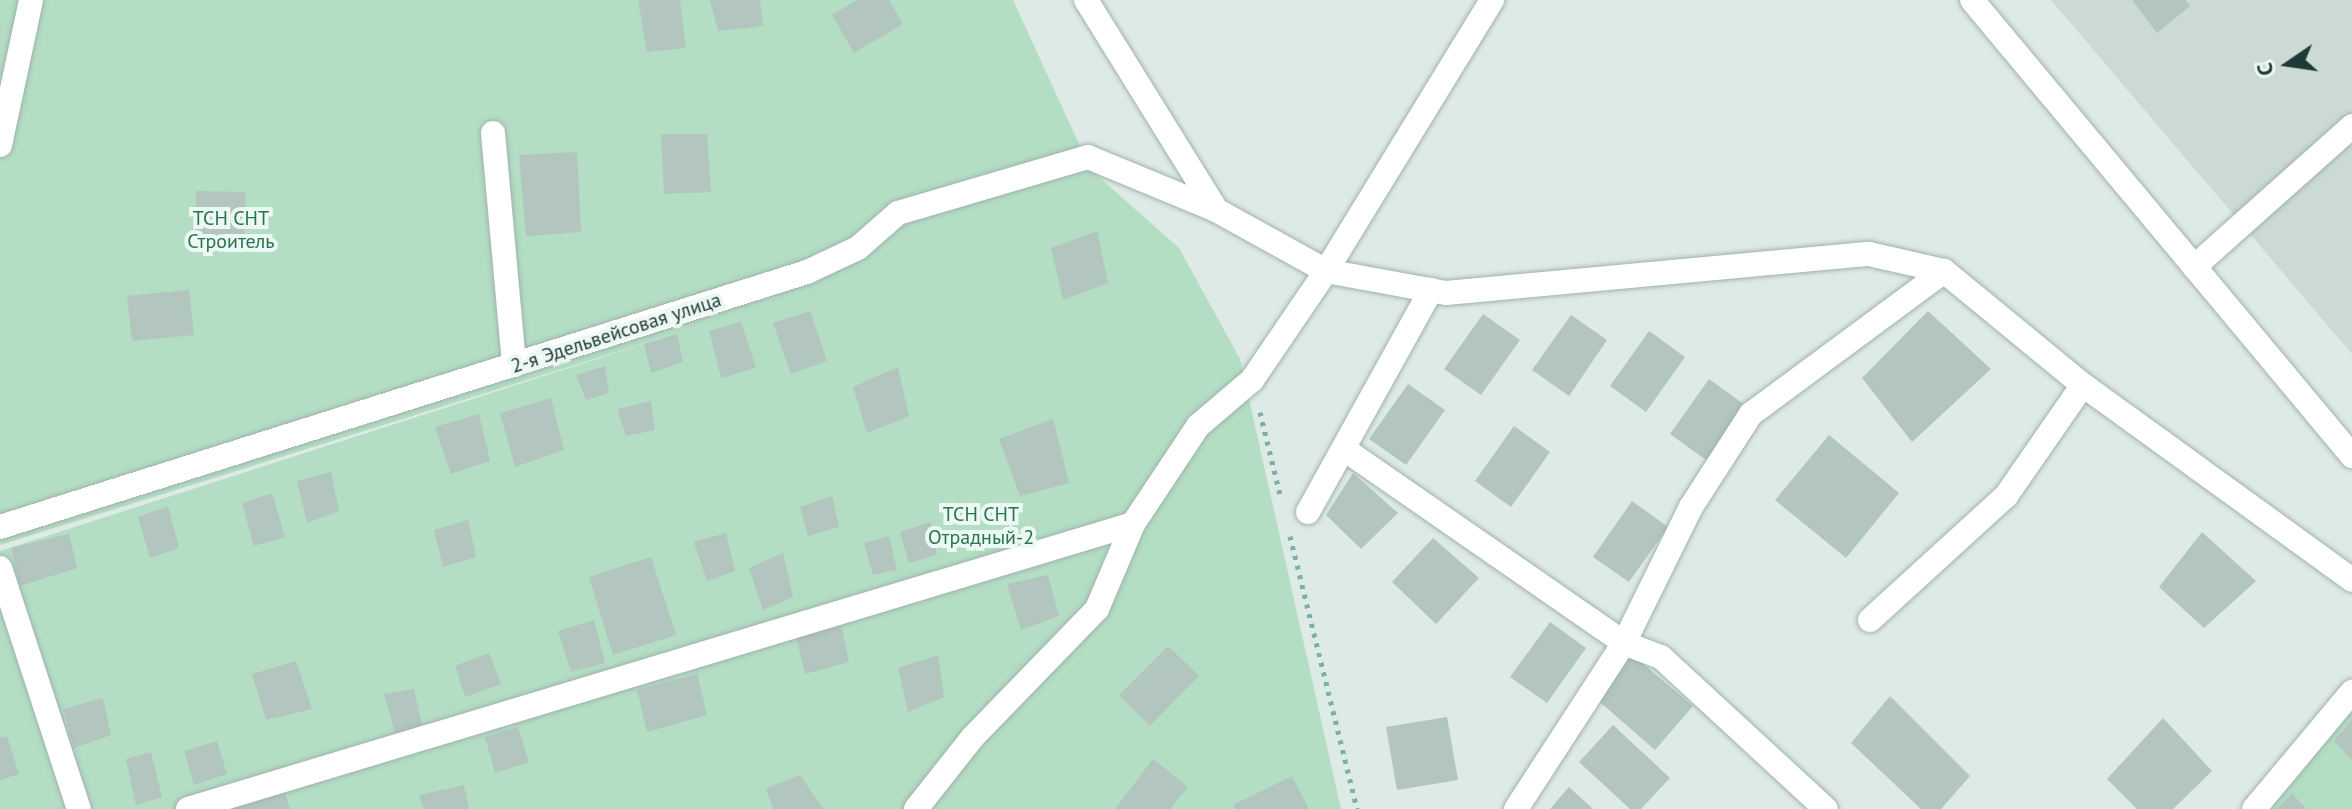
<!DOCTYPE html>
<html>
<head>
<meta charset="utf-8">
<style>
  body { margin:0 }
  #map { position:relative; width:2352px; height:809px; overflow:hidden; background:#ddeae6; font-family:"PT Sans",sans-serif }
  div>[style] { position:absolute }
  .built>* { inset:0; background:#cbdad5 }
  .green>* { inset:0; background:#b3dec3 }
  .building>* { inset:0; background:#b2c5bf }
  .path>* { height:5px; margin-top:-2.5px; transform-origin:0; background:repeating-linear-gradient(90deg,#7ab1a5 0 4px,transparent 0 10px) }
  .roads { filter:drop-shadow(0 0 2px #a0b2ae) drop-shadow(0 0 2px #a0b2ae) }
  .minor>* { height:24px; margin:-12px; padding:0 12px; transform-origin:12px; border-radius:12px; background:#fff }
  span { translate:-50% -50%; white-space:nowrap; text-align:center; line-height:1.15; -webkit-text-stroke:8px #edf7f3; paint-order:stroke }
  .park-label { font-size:20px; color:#24754c }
  .street-label { font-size:20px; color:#1d3b36 }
  .north { position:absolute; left:2248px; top:24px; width:80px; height:80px; -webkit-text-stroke:6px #edf7f3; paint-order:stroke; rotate:257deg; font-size:22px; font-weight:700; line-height:32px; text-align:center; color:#1d3b36 }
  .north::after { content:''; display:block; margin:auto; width:28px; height:36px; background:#1d3b36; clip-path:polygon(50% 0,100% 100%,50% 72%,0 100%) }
</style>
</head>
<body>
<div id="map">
  <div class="built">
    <i style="clip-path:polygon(2051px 0,2352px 0,2352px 354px)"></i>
  </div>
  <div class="green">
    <i style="clip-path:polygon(0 0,1013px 0,1091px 170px,1179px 248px,1240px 359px,1341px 809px,0 809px,0 551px,684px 331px,0 545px)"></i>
    <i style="clip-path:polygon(2352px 711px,2352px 809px,2268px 809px)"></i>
  </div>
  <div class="building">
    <i style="clip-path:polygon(638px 0,680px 0,686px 48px,647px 52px)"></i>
    <i style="clip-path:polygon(710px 0,760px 0,763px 26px,718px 31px)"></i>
    <i style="clip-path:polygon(857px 0,889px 0,903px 24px,854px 53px,832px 15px)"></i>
    <i style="clip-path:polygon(2132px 0,2186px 0,2190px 6px,2157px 33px)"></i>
    <i style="clip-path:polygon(661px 134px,707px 134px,711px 192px,664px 194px)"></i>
    <i style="clip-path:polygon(577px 152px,581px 232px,526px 236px,519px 155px)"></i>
    <i style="clip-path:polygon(196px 191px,245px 192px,244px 246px,195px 245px)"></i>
    <i style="clip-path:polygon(1097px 231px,1108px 283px,1063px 300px,1051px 248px)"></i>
    <i style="clip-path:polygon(189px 290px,194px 335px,132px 341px,127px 296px)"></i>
    <i style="clip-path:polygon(810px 311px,827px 361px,791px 374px,773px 323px)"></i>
    <i style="clip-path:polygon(1928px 311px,1991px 369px,1912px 442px,1862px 378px)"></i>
    <i style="clip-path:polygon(1483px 314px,1520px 340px,1481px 395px,1444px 369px)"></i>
    <i style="clip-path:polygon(1571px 315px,1607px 340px,1569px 396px,1532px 370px)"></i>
    <i style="clip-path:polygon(741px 322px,756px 368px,721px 378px,709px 331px)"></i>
    <i style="clip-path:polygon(1649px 331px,1685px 357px,1646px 412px,1610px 386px)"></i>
    <i style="clip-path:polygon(677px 334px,683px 362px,651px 373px,644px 344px)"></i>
    <i style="clip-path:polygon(605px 366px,609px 393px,586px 400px,576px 375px)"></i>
    <i style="clip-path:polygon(898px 367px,909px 416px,867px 433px,853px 387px)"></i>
    <i style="clip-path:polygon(1709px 379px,1745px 405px,1706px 460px,1670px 434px)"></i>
    <i style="clip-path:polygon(1408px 384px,1445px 410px,1406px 465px,1369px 439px)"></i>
    <i style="clip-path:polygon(551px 398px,564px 450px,515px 467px,500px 413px)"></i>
    <i style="clip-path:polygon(651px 401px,655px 430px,626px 436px,617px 409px)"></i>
    <i style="clip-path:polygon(479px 414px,490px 461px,451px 474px,435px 427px)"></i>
    <i style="clip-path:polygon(1053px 419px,1069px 483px,1020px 496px,999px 439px)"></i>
    <i style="clip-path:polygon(1514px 426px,1550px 452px,1511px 507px,1475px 481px)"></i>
    <i style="clip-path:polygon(1829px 435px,1899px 493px,1846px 558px,1775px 500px)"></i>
    <i style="clip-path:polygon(331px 472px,339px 511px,307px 523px,297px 481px)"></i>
    <i style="clip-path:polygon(1353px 473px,1398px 513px,1361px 549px,1326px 515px)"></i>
    <i style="clip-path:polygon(272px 493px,285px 537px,254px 546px,242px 503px)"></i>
    <i style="clip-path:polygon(832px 496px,839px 527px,808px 536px,800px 507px)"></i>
    <i style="clip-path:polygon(1632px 501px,1668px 527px,1629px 582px,1593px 557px)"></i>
    <i style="clip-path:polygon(168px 506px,179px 548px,150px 558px,138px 517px)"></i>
    <i style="clip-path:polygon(468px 520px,476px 557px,443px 567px,434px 530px)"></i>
    <i style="clip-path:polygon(931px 522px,937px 555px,909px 563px,900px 532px)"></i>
    <i style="clip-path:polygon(2202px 532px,2256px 581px,2204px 628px,2159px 587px)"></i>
    <i style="clip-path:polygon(726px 533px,735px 571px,707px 581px,694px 542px)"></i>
    <i style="clip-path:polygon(69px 534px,77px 568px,20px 586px,11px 548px)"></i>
    <i style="clip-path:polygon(889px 536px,897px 570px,873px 575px,864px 543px)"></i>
    <i style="clip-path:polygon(1433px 538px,1479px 578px,1436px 624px,1392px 582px)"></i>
    <i style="clip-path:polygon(783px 553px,793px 597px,763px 610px,749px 568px)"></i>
    <i style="clip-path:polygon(651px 557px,676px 635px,613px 655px,589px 577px)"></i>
    <i style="clip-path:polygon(1048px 575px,1059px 616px,1021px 630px,1007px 584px)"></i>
    <i style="clip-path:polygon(594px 620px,605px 663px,571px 672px,558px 631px)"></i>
    <i style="clip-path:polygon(1550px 622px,1586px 648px,1547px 703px,1510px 677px)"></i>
    <i style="clip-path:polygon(841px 625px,849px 662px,805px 674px,796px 636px)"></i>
    <i style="clip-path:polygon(1168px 646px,1199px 676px,1150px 726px,1119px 695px)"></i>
    <i style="clip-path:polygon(1629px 652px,1693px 706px,1655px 750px,1593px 696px)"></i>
    <i style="clip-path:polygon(489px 653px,501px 684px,465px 697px,455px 666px)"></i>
    <i style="clip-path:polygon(938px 655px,944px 697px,908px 712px,898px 668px)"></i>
    <i style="clip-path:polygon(296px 661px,312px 709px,266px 720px,252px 674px)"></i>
    <i style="clip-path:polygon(697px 674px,707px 715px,647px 732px,637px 690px)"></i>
    <i style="clip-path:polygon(414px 689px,422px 727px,396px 735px,384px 694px)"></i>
    <i style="clip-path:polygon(1890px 696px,1970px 776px,1941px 809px,1921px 809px,1851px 743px)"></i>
    <i style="clip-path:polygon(103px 698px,111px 735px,74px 748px,63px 709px)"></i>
    <i style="clip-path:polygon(1447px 717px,1458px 780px,1397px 790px,1386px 727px)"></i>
    <i style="clip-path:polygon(2163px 718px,2212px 771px,2173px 809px,2137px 809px,2107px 779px)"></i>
    <i style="clip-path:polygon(2352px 720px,2352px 760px,2334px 741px)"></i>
    <i style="clip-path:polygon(1613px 725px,1670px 778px,1641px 809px,1630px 809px,1579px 762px)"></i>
    <i style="clip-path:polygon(518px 727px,529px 762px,495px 773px,485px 737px)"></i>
    <i style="clip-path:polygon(7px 736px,19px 774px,0 780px,0 738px)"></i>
    <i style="clip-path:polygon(217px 741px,227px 774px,194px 785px,184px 751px)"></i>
    <i style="clip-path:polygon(151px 752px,162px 797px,136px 805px,126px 759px)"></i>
    <i style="clip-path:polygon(1153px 759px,1188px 787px,1170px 809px,1115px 809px)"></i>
    <i style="clip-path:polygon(800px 775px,823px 809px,773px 809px,766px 788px)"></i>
    <i style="clip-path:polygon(1292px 776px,1309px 809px,1235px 809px,1233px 805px)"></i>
    <i style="clip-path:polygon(464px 785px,469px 809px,424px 809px,419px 795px)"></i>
    <i style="clip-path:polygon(1569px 787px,1593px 809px,1550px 809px)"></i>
    <i style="clip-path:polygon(285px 792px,290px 809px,226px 809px)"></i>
    <i style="clip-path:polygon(2292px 793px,2306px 809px,2277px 809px)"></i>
  </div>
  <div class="path">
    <i style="left:1260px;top:412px;width:89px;rotate:76.4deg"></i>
    <i style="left:1290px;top:536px;width:281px;rotate:76.2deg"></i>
  </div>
  <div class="roads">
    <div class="minor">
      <i style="left:1086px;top:0;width:247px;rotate:58.2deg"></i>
      <i style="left:1216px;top:210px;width:126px;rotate:29deg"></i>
      <i style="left:1326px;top:271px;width:122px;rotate:10.4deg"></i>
      <i style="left:1446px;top:293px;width:425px;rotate:-5.3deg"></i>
      <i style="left:1869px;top:254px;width:77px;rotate:12.8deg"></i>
      <i style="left:1944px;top:271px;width:180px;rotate:39.4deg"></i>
      <i style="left:2083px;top:385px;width:332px;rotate:35.9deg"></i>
      <i style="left:1972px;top:0;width:594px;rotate:50.19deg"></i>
      <i style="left:493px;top:133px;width:233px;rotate:84.8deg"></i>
      <i style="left:0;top:145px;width:148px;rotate:-77.9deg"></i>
      <i style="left:2194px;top:267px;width:212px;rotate:-41.7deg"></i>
      <i style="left:1344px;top:449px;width:341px;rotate:34.7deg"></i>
      <i style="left:1624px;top:643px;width:40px;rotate:21deg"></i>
      <i style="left:1661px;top:657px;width:224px;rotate:42.7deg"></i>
      <i style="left:1308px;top:512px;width:254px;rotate:-61deg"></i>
      <i style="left:0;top:527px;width:846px;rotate:-17.54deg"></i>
      <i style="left:807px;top:272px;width:56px;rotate:-25.2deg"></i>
      <i style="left:858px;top:248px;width:53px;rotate:-41.2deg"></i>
      <i style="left:898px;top:213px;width:198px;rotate:-16.4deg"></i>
      <i style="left:1088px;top:157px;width:139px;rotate:22.5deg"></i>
      <i style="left:0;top:568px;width:254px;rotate:71.9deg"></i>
      <i style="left:1870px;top:620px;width:184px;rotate:-42.4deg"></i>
      <i style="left:2006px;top:496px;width:135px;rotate:-55.3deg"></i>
      <i style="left:188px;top:809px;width:987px;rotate:-16.78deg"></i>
      <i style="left:916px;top:809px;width:90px;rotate:-51.7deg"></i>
      <i style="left:972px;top:738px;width:180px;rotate:-45.9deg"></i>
      <i style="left:1097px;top:609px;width:92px;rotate:-67deg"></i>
      <i style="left:1133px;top:524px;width:118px;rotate:-56.4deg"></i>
      <i style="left:1198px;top:426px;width:71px;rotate:-40.4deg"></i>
      <i style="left:1252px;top:380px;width:132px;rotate:-55.8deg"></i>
      <i style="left:1326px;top:271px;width:318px;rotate:-58.5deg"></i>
      <i style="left:1516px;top:809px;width:198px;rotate:-57deg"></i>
      <i style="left:1624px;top:643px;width:152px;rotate:-63.8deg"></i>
      <i style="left:1691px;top:507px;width:111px;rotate:-57.2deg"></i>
      <i style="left:1751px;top:414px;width:240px;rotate:-36.5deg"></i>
      <i style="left:2254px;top:809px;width:153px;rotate:-50.1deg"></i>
    </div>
  </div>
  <div class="park-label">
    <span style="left:231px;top:230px">ТСН СНТ<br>Строитель</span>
    <span style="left:981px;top:526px">ТСН СНТ<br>Отрадный-2</span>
  </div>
  <div class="street-label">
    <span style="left:616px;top:333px;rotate:-18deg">2-я Эдельвейсовая улица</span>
  </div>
  <div class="north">С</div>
</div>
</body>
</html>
